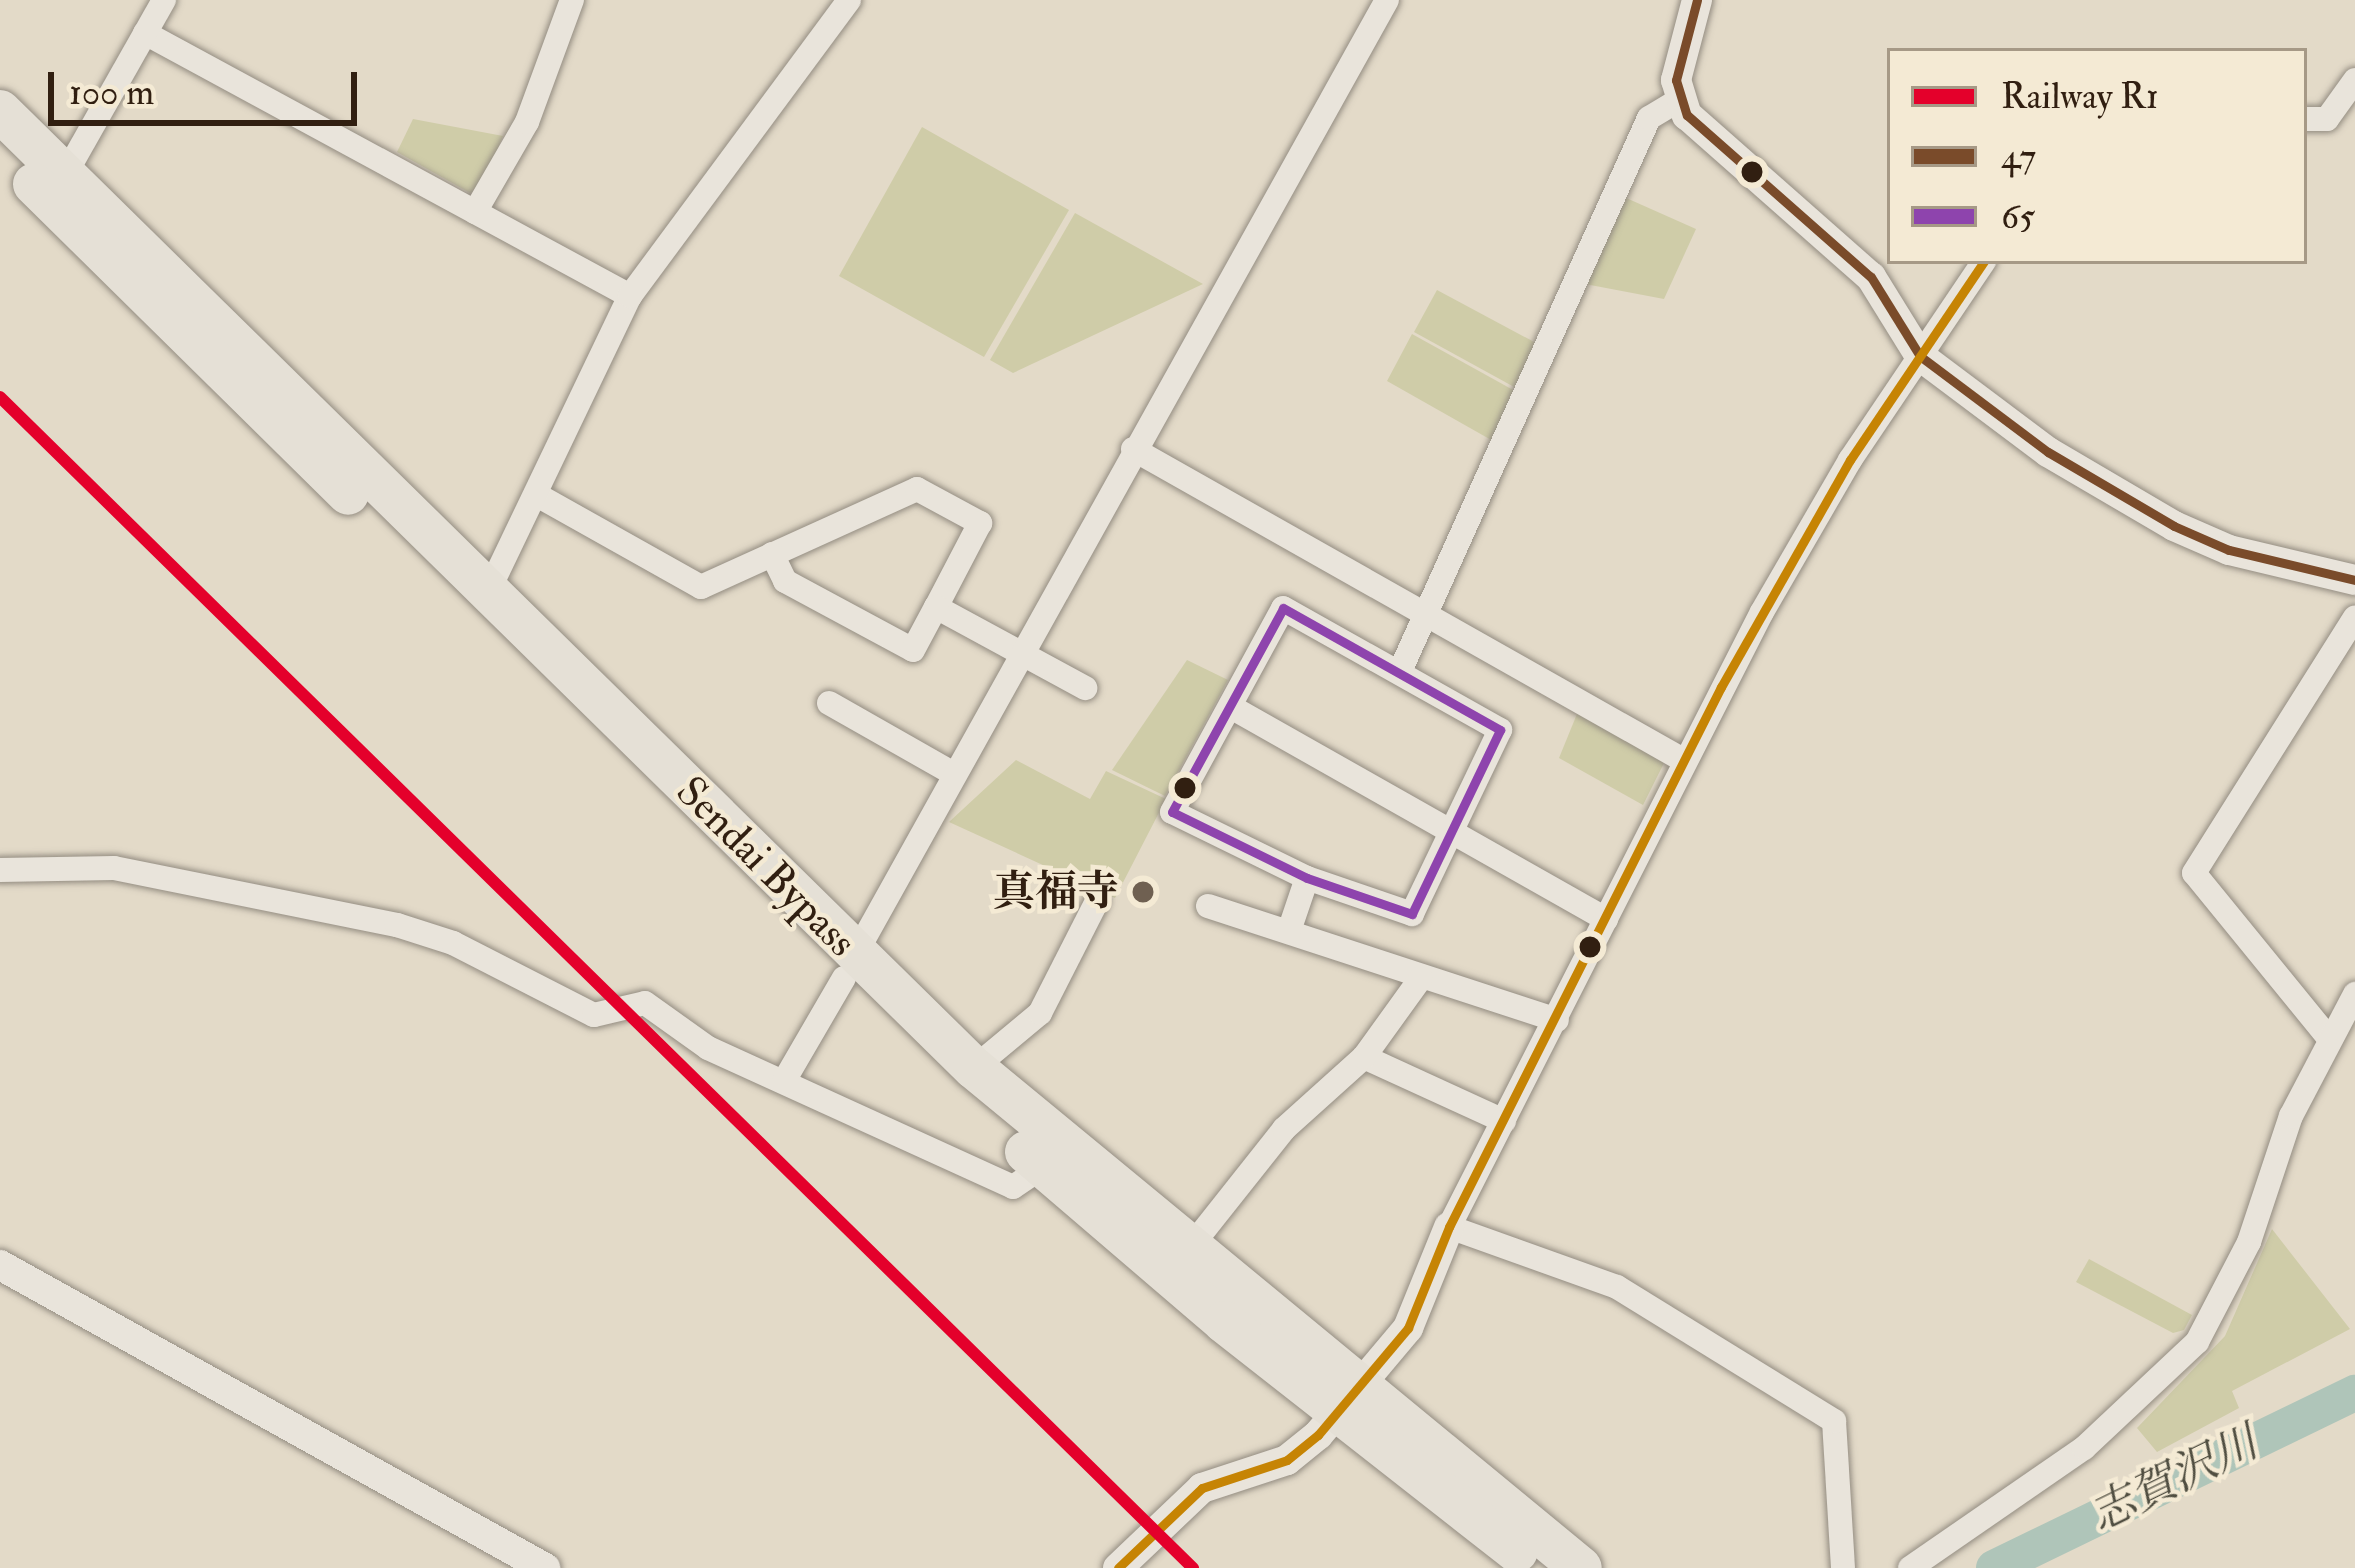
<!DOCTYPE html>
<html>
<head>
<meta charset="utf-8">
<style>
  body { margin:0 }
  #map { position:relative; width:2355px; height:1568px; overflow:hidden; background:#e3dac8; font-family:"IM FELL Double Pica","Noto Serif JP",serif }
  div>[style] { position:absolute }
  .green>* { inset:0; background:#cfcca8 }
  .river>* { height:36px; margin:-18px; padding:0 18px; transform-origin:18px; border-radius:18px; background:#afc5b9 }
  .roads { filter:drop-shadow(0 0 3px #948d82) drop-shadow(0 0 3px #948d82) }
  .minor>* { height:24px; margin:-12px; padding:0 12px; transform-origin:12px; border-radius:12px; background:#e9e4db }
  .tertiary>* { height:30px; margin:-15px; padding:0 15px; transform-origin:15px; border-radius:15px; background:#e9e4db }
  .trunk>* { height:42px; margin:-21px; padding:0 21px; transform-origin:21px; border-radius:21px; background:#e5e0d6 }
  .bus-1>* { height:9px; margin:-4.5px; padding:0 4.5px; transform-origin:4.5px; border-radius:4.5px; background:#7a4b2a }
  .bus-2>* { height:9px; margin:-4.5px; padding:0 4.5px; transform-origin:4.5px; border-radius:4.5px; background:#8e44ad }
  .bus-3>* { height:9px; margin:-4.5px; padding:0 4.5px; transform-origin:4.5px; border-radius:4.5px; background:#c68404 }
  .rail-1>* { height:12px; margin:-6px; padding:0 6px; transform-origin:6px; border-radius:6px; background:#e4002b }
  .dots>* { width:33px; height:33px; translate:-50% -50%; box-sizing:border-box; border:6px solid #f4ead4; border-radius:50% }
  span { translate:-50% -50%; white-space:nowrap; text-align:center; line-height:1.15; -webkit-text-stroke:9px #f4ead4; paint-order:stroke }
  .street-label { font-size:42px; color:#311f11 }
  .poi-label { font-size:42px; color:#311f11; font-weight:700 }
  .right { translate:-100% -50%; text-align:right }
  .water-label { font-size:45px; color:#504e41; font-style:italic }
  .legend { position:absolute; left:1887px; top:48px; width:420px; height:216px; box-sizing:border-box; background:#f4ead4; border:3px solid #a69986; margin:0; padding:15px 21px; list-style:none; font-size:36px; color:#311f11 }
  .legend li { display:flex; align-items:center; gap:24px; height:60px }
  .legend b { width:60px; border:3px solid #a69986 }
  .scale { position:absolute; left:48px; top:72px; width:309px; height:54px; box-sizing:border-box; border:6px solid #311f11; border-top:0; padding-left:15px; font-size:36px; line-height:42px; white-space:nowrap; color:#311f11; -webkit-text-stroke:9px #f4ead4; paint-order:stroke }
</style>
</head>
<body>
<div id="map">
  <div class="green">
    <i style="clip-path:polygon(413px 119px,503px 136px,481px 188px,470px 193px,397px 152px)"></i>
    <i style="clip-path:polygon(922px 127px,1069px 210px,984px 357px,839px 276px)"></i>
    <i style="clip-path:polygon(1624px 197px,1696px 229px,1664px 299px,1585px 284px)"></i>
    <i style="clip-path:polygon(1075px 213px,1203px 284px,1013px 373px,990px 360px)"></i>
    <i style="clip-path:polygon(1437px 290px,1536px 343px,1516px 388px,1414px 332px)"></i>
    <i style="clip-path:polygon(1412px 334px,1515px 391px,1493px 441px,1387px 381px)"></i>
    <i style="clip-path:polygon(1187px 660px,1228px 680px,1165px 796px,1112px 770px)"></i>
    <i style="clip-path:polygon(1579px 709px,1667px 757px,1643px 805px,1559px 758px)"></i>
    <i style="clip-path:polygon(1016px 760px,1090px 799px,1106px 771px,1166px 799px,1115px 898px,949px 822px)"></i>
    <i style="clip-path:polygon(2272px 1229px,2350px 1329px,2232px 1391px,2239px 1408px,2157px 1452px,2137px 1428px,2225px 1336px)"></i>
    <i style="clip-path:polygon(2089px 1259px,2192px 1315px,2184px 1330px,2173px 1333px,2076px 1282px)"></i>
  </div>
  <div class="river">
    <i style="left:1994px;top:1568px;width:401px;rotate:-25.9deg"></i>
  </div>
  <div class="roads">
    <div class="minor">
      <i style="left:145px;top:33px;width:552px;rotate:28.47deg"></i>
      <i style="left:2304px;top:119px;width:23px"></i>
      <i style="left:2327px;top:119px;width:48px;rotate:-54.3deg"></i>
      <i style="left:61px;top:182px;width:209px;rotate:-60.5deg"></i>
      <i style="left:475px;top:212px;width:104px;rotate:-60deg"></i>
      <i style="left:527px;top:122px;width:130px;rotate:-69.8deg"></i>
      <i style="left:1133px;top:449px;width:634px;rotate:29.48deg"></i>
      <i style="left:537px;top:495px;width:188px;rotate:29.3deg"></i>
      <i style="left:701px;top:587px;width:237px;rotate:-24.4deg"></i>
      <i style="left:917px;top:489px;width:72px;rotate:28.4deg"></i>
      <i style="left:980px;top:523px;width:95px;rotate:117.6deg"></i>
      <i style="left:936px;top:607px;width:170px;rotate:28.5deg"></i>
      <i style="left:772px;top:554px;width:30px;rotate:64deg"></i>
      <i style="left:785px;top:581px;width:145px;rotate:28.3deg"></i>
      <i style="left:913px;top:650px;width:49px;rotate:-61.9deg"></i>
      <i style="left:488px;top:592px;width:328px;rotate:-64.4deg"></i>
      <i style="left:630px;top:296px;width:368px;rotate:-53.5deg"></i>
      <i style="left:1283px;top:608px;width:249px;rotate:29.3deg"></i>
      <i style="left:1500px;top:730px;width:204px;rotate:115.6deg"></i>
      <i style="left:1412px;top:914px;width:111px;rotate:-161.1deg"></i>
      <i style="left:1307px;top:878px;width:150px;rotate:-153.9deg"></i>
      <i style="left:1172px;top:812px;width:232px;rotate:-61.4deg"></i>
      <i style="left:1401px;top:669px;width:604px;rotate:-65.77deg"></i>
      <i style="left:1649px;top:118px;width:35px;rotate:-31deg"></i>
      <i style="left:829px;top:703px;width:142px;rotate:29.6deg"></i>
      <i style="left:1231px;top:707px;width:431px;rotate:29.5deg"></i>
      <i style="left:0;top:870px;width:114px;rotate:-1deg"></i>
      <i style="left:114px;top:868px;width:289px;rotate:11.4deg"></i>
      <i style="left:397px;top:925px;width:59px;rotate:17.8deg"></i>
      <i style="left:453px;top:943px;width:158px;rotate:27.1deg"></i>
      <i style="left:594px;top:1015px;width:52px;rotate:-13.2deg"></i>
      <i style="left:645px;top:1003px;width:77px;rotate:35.5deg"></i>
      <i style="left:708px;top:1048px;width:335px;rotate:24.5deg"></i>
      <i style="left:1013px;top:1187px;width:36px;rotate:-34deg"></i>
      <i style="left:1208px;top:906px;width:367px;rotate:18.1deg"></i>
      <i style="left:1289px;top:931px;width:56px;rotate:-71.2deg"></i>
      <i style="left:855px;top:955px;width:1093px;rotate:-60.88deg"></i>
      <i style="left:2327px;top:1036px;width:210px;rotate:-129.2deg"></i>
      <i style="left:2194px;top:873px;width:302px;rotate:-57.8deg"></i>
      <i style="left:1364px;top:1057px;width:154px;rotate:24.6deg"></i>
      <i style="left:974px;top:1068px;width:86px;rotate:-39.8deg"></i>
      <i style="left:1040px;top:1013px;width:126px;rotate:-63deg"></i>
      <i style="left:784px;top:1081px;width:119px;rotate:-59.8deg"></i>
      <i style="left:1189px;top:1249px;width:153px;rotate:-51.6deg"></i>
      <i style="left:1284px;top:1129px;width:108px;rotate:-42deg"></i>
      <i style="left:1364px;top:1057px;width:97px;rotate:-54.2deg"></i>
      <i style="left:1843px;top:1568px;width:147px;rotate:-93.5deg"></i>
      <i style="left:1834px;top:1421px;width:255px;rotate:-148.3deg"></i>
      <i style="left:1617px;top:1287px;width:178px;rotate:-160.3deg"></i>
      <i style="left:1449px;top:1227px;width:690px;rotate:-63.03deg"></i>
      <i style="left:1762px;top:612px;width:176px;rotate:-59.9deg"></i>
      <i style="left:1850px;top:460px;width:240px;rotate:-56deg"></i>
      <i style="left:1910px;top:1568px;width:211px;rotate:-34.6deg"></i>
      <i style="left:2084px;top:1448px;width:155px;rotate:-43.2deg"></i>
      <i style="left:2197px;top:1342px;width:113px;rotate:-62.5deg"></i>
      <i style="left:2249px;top:1242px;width:133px;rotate:-71.6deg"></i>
      <i style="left:2291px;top:1116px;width:138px;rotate:-62.3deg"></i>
    </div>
    <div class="tertiary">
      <i style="left:1697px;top:0;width:83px;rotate:104.7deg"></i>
      <i style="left:1676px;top:80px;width:37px;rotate:73deg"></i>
      <i style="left:1687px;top:115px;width:245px;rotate:41.4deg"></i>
      <i style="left:1871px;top:277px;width:93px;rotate:58.2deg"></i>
      <i style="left:1920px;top:356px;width:160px;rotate:36.9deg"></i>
      <i style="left:2048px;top:452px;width:146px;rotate:30.4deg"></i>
      <i style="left:2174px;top:526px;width:60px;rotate:23.6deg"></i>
      <i style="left:2229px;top:550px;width:130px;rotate:13.4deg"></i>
      <i style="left:0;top:1265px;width:624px;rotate:29.07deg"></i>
      <i style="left:1118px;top:1568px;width:116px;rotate:-43.6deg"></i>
      <i style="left:1202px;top:1488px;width:89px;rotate:-18.2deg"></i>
      <i style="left:1287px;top:1460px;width:40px;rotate:-39deg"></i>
      <i style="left:1318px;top:1435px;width:140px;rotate:-49.9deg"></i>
      <i style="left:1408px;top:1328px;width:109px;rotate:-67.9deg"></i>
    </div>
    <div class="trunk">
      <i style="left:0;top:111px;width:1365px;rotate:44.5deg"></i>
      <i style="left:974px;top:1068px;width:786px;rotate:39.48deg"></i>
      <i style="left:34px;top:184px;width:441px;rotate:44.6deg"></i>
      <i style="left:1026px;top:1152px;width:261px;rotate:40.6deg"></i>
      <i style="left:1224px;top:1322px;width:372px;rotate:38.1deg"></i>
    </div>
  </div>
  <div class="bus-1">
    <i style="left:1697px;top:0;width:83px;rotate:104.7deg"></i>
    <i style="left:1676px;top:80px;width:37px;rotate:73deg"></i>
    <i style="left:1687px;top:115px;width:245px;rotate:41.4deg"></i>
    <i style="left:1871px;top:277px;width:93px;rotate:58.2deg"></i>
    <i style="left:1920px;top:356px;width:160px;rotate:36.9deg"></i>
    <i style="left:2048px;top:452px;width:146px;rotate:30.4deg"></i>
    <i style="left:2174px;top:526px;width:60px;rotate:23.6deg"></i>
    <i style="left:2229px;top:550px;width:130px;rotate:13.4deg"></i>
  </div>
  <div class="bus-2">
    <i style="left:1283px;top:608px;width:249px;rotate:29.3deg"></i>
    <i style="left:1500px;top:730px;width:204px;rotate:115.6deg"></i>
    <i style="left:1412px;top:914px;width:111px;rotate:-161.1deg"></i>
    <i style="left:1307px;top:878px;width:150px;rotate:-153.9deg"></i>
    <i style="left:1172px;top:812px;width:232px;rotate:-61.4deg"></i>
  </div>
  <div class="bus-3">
    <i style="left:1118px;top:1568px;width:116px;rotate:-43.6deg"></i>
    <i style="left:1202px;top:1488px;width:89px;rotate:-18.2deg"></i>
    <i style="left:1287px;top:1460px;width:40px;rotate:-39deg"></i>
    <i style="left:1318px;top:1435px;width:140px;rotate:-49.9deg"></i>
    <i style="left:1408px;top:1328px;width:109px;rotate:-67.9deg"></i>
    <i style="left:1449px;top:1227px;width:605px;rotate:-63.27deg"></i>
    <i style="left:1721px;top:687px;width:261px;rotate:-60.4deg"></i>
    <i style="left:1850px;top:460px;width:240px;rotate:-56deg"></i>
  </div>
  <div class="rail-1">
    <i style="left:0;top:397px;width:1672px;rotate:44.47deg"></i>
  </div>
  <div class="dots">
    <i style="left:1752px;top:172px;background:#311f11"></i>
    <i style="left:1185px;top:788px;background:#311f11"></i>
    <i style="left:1143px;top:892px;background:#6f6051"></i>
    <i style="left:1590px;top:947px;background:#311f11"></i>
  </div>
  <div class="street-label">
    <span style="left:766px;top:867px;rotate:45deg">Sendai Bypass</span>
  </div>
  <div class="poi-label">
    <span class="right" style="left:1119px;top:892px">真福寺</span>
  </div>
  <div class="water-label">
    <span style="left:2174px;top:1480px;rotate:-26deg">志賀沢川</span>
  </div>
  <ul class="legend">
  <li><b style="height:15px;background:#e4002b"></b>Railway R1</li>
  <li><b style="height:15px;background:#7a4b2a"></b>47</li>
  <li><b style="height:15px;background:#8e44ad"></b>65</li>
  </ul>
  <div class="scale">100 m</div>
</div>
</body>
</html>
